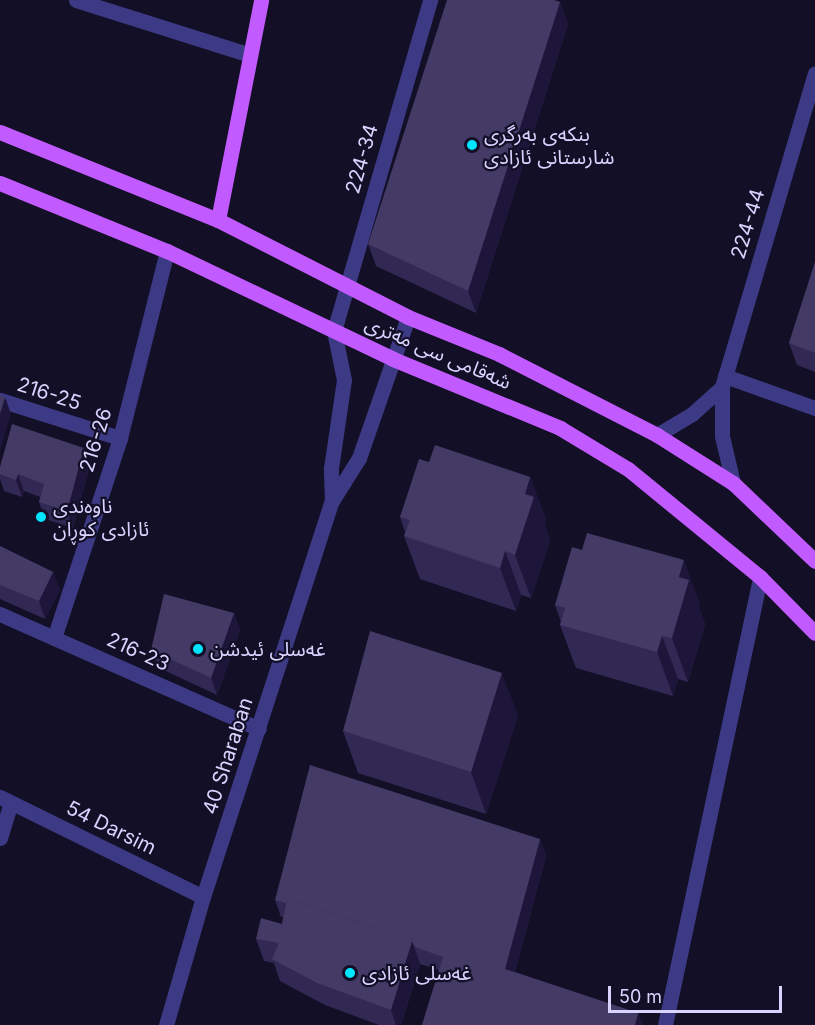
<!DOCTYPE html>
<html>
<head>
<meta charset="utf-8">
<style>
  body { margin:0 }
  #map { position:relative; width:815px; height:1025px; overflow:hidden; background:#130f26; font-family:Inter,"Noto Sans Arabic",sans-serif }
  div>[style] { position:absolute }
  .minor>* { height:15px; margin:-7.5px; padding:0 7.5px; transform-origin:7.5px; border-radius:7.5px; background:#3d3a85 }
  .major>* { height:15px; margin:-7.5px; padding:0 7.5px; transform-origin:7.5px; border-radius:7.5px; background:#c25bff }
  .wall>* { inset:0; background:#312854 }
  .shaded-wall>* { inset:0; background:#1d163a }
  .building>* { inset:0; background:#433a66 }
  .dots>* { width:16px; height:16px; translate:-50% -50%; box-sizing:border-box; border:3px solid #130f26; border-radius:50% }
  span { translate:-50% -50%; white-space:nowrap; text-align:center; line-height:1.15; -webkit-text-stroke:4.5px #130f26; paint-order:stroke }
  .poi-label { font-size:20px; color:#d9d4ff }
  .left { translate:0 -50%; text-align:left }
  .street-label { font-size:20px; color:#d9d4ff }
  .scale { position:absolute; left:608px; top:986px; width:174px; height:27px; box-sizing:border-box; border:3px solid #d9d4ff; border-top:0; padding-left:8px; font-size:18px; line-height:21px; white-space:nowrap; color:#d9d4ff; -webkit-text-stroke:4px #130f26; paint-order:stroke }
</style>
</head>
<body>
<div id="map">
  <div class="minor">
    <i style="left:76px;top:0;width:182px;rotate:17.5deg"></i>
    <i style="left:725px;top:376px;width:96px;rotate:19.6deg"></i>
    <i style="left:0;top:400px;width:126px;rotate:17.6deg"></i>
    <i style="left:657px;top:435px;width:41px;rotate:-31deg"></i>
    <i style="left:692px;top:414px;width:40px;rotate:-42deg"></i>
    <i style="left:733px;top:483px;width:48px;rotate:-103.2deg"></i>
    <i style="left:722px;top:436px;width:49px;rotate:-90deg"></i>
    <i style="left:722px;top:387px;width:327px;rotate:-73.5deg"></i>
    <i style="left:332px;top:501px;width:33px;rotate:-92deg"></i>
    <i style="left:331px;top:468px;width:89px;rotate:-81.6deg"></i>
    <i style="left:344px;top:380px;width:50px;rotate:-101.5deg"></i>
    <i style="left:334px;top:331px;width:345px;rotate:-73.8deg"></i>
    <i style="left:0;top:614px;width:283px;rotate:23.9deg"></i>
    <i style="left:54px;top:638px;width:211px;rotate:-71.7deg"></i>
    <i style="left:120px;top:438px;width:193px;rotate:-75.9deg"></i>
    <i style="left:0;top:797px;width:226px;rotate:26.2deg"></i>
    <i style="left:0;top:838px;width:37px;rotate:-73deg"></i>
    <i style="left:166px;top:1025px;width:133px;rotate:-73.9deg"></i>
    <i style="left:203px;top:897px;width:416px;rotate:-72deg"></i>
    <i style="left:332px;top:501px;width:51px;rotate:-57.9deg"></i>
    <i style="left:359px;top:458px;width:149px;rotate:-70.8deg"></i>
    <i style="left:665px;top:1025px;width:458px;rotate:-78deg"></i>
  </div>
  <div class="major">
    <i style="left:0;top:132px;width:235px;rotate:22deg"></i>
    <i style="left:218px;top:220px;width:213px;rotate:27deg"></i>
    <i style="left:408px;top:317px;width:98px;rotate:22.1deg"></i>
    <i style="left:499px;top:354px;width:178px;rotate:27.1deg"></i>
    <i style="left:657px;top:435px;width:90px;rotate:32.3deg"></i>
    <i style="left:733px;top:483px;width:113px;rotate:43.6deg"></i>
    <i style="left:0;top:183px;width:180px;rotate:22.2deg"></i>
    <i style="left:167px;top:251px;width:250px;rotate:25.5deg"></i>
    <i style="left:393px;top:359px;width:181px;rotate:22.4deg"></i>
    <i style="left:560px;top:428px;width:79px;rotate:31.1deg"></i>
    <i style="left:628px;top:469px;width:171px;rotate:39.3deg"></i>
    <i style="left:760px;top:577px;width:78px;rotate:45.5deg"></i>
    <i style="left:218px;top:220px;width:224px;rotate:-78.9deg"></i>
  </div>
  <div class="wall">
    <i style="clip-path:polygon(560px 2px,568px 24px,476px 313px,376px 266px,368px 244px)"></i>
    <i style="clip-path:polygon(815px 262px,815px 372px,797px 365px,789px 343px)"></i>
    <i style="clip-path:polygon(84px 448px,90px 465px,73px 528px,45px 519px,39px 502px,40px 497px,24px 491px,22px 497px,4px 491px,0 479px,0 467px)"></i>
    <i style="clip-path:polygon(429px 462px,530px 477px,546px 520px,545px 525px,550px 541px,531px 598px,521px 595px,516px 611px,420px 579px,404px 536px,405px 532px,400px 517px)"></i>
    <i style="clip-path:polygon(0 546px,53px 572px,60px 590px,45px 619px,0 599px)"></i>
    <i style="clip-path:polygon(700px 604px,699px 608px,705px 624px,688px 682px,678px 679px,673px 696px,576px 668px,560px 625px,561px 622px,555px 605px)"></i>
    <i style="clip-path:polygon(234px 613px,240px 630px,217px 695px,157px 667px,151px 650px)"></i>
    <i style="clip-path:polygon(518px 715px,486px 814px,358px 773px,343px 731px)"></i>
    <i style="clip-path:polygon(540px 839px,546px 856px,515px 972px,638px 1013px,643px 1025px,422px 1025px,439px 970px,420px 964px,401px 1025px,379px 1025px,325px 1005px,280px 981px,274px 963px,264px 961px,256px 939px,282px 924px,283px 917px,281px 917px,275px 900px)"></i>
  </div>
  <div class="shaded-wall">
    <i style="clip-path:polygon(560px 2px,568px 24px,476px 313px,468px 291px)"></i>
    <i style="clip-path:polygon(5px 397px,11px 414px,0 451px,0 414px)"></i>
    <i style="clip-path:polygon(84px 448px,90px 465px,73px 528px,67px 511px)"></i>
    <i style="clip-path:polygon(18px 474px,24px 491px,22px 497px,16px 480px)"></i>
    <i style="clip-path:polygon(530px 477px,546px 520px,545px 525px,550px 541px,531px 598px,515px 555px,525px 494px)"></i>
    <i style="clip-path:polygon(505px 551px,521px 595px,516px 611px,500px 568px)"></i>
    <i style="clip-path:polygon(684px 560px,700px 604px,699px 608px,705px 624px,688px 682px,672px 638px,679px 577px)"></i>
    <i style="clip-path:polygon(53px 572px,60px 590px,45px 619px,39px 601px)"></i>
    <i style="clip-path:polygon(234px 613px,240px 630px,217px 695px,211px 678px)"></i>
    <i style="clip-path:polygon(662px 636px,678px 679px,673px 696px,657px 652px)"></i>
    <i style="clip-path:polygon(502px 673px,518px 715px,486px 814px,471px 772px)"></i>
    <i style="clip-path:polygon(540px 839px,546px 856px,511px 986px,505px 969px)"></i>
    <i style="clip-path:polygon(412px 941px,420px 963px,401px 1025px,396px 1025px,391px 1010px)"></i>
    <i style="clip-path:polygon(638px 1013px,643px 1025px,635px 1025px)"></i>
  </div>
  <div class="building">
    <i style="clip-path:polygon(447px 0,554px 0,560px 2px,468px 291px,368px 244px)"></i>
    <i style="clip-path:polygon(815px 262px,815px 353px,789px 343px)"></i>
    <i style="clip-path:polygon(0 395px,5px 397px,0 414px)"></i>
    <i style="clip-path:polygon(12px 424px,84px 448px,67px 511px,39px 502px,44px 484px,18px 474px,16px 480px,0 474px,0 467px)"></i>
    <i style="clip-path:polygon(435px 445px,530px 477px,525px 494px,534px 497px,515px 555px,505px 551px,500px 568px,404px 536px,410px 520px,400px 517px,419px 459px,429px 462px)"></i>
    <i style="clip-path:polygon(587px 533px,684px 560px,679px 577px,689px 580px,672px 638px,662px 636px,657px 652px,560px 625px,565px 608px,555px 605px,572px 547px,582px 550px)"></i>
    <i style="clip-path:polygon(0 546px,53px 572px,39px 601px,0 585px)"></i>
    <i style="clip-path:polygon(164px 594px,234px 613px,211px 678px,151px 650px)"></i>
    <i style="clip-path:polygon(370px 631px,502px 673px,471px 772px,343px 731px)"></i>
    <i style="clip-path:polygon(310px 765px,540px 839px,505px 969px,638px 1013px,635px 1025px,422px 1025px,443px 957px,415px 947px,412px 941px,287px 899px,286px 903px,275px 900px)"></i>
    <i style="clip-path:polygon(287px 899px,412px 941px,391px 1010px,317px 983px,272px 959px,279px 943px,256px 939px,261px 918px,282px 924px)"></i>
  </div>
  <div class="dots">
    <i style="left:472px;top:145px;background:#00e5ff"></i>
    <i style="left:41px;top:517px;background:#00e5ff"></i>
    <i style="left:198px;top:649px;background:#00e5ff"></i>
    <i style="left:350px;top:973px;background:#00e5ff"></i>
  </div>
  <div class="poi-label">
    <span class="left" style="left:484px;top:146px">بنکەی بەرگری<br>شارستانی ئازادی</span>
    <span class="left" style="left:53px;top:518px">ناوەندی<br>ئازادی کوڕان</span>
    <span class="left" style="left:210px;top:649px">غەسلی ئیدشن</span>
    <span class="left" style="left:362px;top:973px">غەسلی ئازادی</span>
  </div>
  <div class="street-label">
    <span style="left:362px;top:159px;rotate:-74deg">224-34</span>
    <span style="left:748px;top:224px;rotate:-73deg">224-44</span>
    <span style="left:438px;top:353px;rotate:23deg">شەقامی سی مەتری</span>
    <span style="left:49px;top:394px;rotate:18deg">216-25</span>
    <span style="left:96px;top:440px;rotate:-73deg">216-26</span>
    <span style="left:138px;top:652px;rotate:24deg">216-23</span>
    <span style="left:228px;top:756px;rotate:-72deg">40 Sharaban</span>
    <span style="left:111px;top:828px;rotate:26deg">54 Darsim</span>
  </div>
  <div class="scale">50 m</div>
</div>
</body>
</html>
